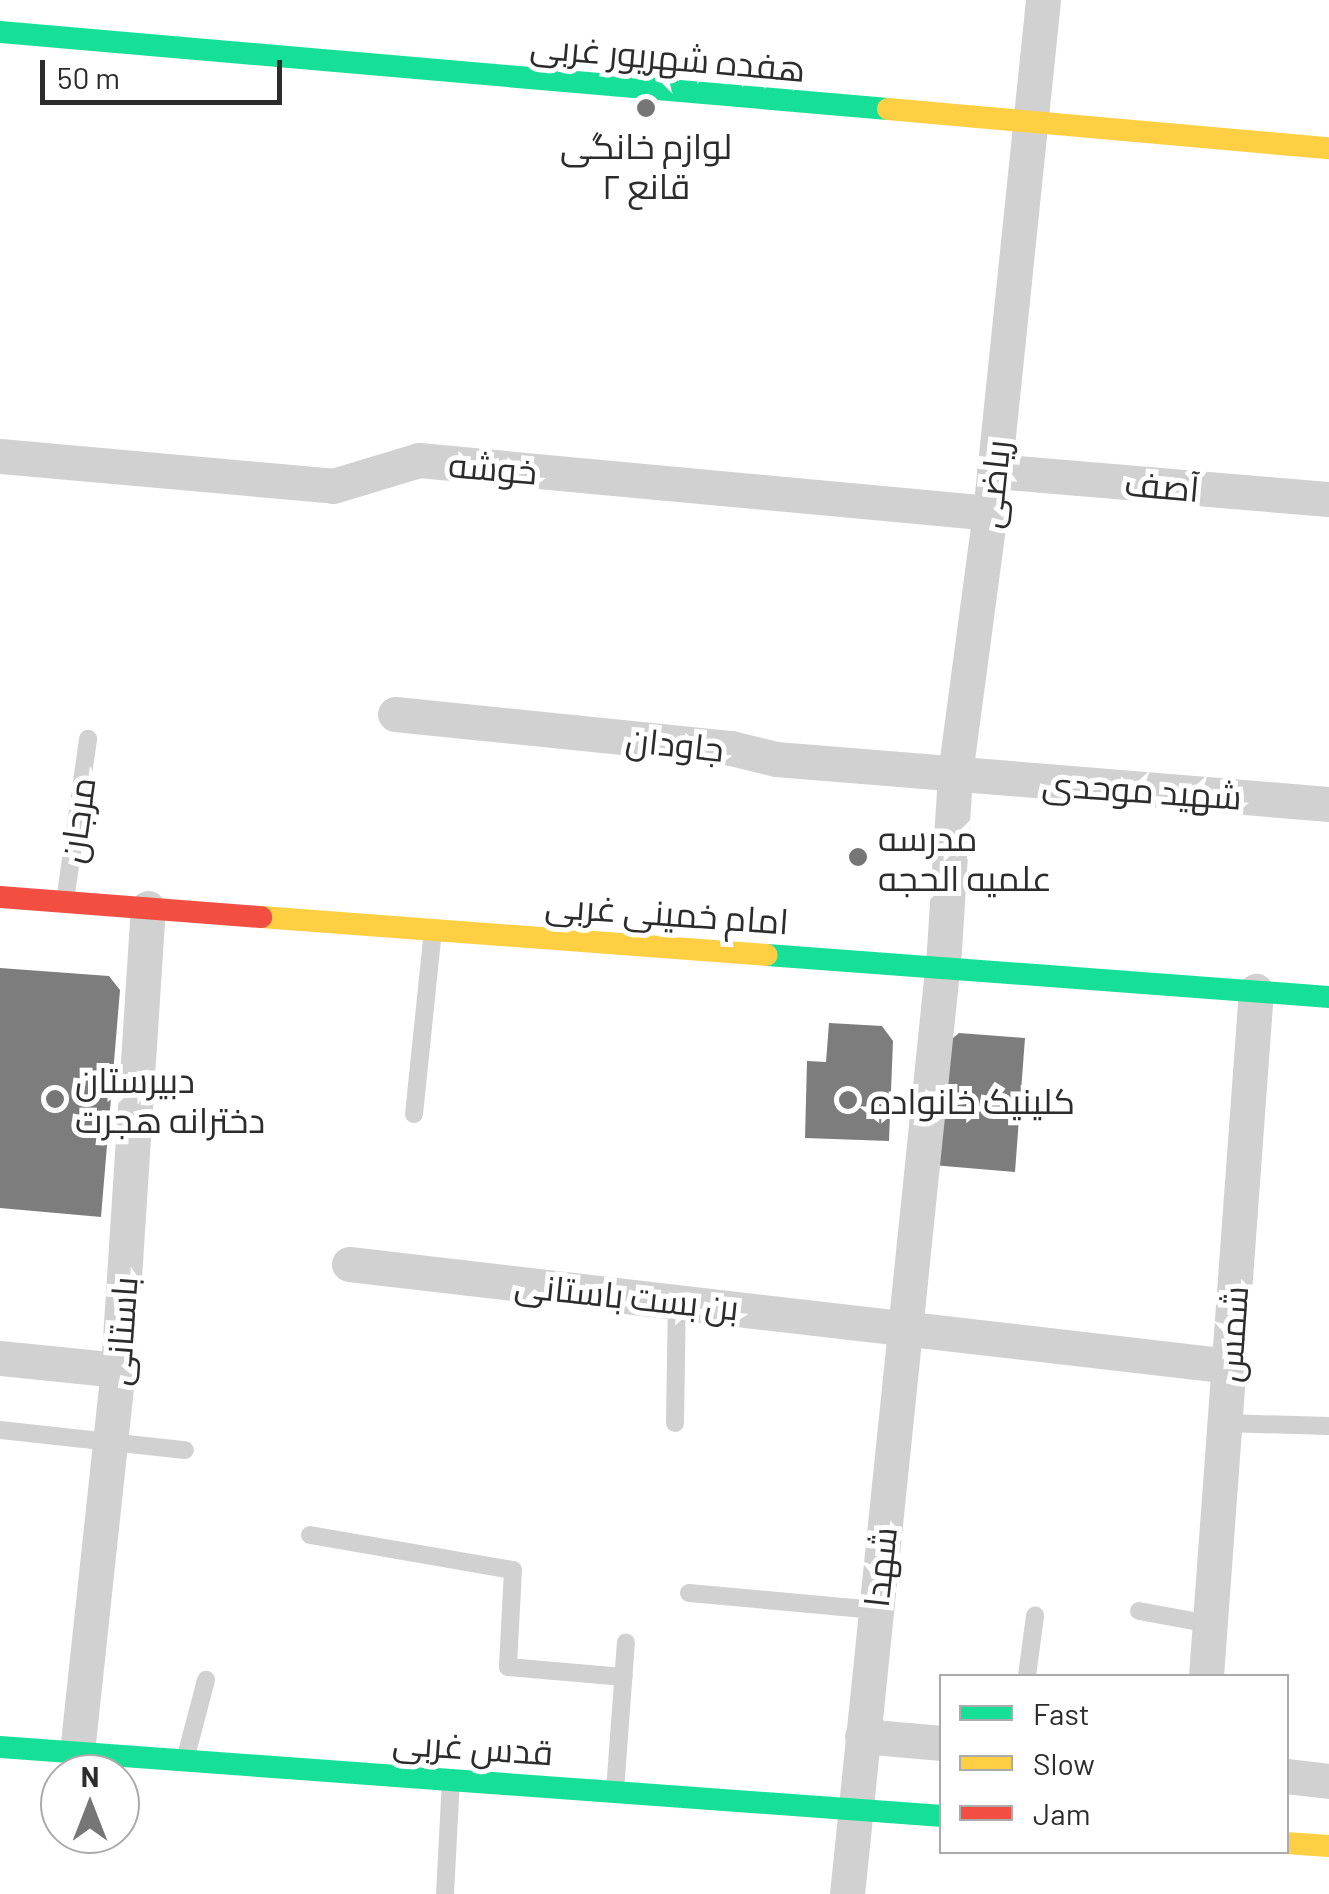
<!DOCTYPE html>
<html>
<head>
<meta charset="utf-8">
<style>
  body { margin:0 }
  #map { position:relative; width:1329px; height:1894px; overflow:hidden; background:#fff; font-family:Barlow,Cairo,sans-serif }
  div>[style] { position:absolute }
  .building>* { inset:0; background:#7d7d7d }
  .lane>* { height:18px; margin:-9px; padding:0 9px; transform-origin:9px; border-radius:9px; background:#d1d1d1 }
  .street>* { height:35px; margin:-17.5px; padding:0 17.5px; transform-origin:17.5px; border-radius:17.5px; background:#d1d1d1 }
  .fast>* { height:22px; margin:-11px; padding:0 11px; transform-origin:11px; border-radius:11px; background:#16e098 }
  .slow>* { height:22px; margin:-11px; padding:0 11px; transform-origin:11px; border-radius:11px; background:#ffcf43 }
  .jam>* { height:22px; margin:-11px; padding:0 11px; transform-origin:11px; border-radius:11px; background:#f24e42 }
  .dots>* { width:28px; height:28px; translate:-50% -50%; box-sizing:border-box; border:5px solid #fff; border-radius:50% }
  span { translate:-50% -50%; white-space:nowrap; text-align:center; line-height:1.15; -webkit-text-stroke:10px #fff; paint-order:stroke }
  .street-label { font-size:35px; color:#2c2c2c }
  .poi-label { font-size:35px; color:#2c2c2c }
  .left { translate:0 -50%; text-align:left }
  .legend { position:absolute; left:939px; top:1674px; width:350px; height:180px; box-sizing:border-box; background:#fff; border:2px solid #ababab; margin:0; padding:12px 18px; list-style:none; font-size:30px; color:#2c2c2c }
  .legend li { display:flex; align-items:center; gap:20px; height:50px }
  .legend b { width:50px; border:2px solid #ababab }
  .north { position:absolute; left:40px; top:1754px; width:100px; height:100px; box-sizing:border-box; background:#fff; border:2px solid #ababab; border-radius:50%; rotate:0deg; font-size:28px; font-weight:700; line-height:40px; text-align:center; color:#2c2c2c }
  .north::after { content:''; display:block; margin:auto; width:35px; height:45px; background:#767676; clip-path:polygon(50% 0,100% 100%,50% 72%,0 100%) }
  .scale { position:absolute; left:40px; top:60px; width:242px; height:45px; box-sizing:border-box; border:5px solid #2c2c2c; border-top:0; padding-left:12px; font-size:30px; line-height:35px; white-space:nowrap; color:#2c2c2c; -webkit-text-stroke:8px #fff; paint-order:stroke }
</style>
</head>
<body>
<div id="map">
  <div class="building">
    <i style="clip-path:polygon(0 968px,109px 976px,120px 990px,101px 1217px,0 1208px)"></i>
    <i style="clip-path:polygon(829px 1023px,882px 1026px,893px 1041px,889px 1141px,805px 1138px,807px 1061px,826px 1062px)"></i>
    <i style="clip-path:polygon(959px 1033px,1025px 1038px,1015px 1172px,932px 1165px,940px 1049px)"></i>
  </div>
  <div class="lane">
    <i style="left:65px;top:901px;width:164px;rotate:-81.9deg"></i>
    <i style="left:414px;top:1114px;width:185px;rotate:-84.1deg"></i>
    <i style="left:675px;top:1423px;width:122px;rotate:-89.1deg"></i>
    <i style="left:1225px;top:1423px;width:104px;rotate:1.7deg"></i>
    <i style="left:0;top:1430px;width:186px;rotate:6.2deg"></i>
    <i style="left:310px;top:1535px;width:206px;rotate:9.8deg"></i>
    <i style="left:513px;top:1570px;width:97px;rotate:93deg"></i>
    <i style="left:508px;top:1667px;width:116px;rotate:4.9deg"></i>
    <i style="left:689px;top:1593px;width:187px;rotate:5.2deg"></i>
    <i style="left:1139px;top:1611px;width:72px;rotate:10.4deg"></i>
    <i style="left:1027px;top:1676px;width:61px;rotate:-82.4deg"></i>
    <i style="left:185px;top:1760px;width:83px;rotate:-75.3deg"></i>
    <i style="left:615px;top:1791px;width:149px;rotate:-85.8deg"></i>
    <i style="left:445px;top:1894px;width:114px;rotate:-87deg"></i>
  </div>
  <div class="street">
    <i style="left:0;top:456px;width:334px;rotate:5.1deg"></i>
    <i style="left:333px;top:486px;width:90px;rotate:-16.8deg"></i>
    <i style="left:419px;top:460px;width:573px;rotate:5.3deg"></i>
    <i style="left:994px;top:471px;width:336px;rotate:4.8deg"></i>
    <i style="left:395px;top:714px;width:338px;rotate:5.8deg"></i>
    <i style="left:731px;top:748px;width:46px;rotate:13.7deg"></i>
    <i style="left:776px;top:759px;width:555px;rotate:4.65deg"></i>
    <i style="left:349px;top:1264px;width:886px;rotate:6.61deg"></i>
    <i style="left:0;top:1358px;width:119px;rotate:5.8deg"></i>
    <i style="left:1206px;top:1676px;width:687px;rotate:-85.83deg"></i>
    <i style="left:862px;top:1736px;width:80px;rotate:5deg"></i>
    <i style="left:77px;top:1752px;width:384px;rotate:-83.9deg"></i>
    <i style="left:118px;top:1370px;width:463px;rotate:-86.3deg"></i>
    <i style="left:1286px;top:1776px;width:43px;rotate:6.6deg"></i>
    <i style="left:847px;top:1894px;width:949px;rotate:-84.13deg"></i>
    <i style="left:944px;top:950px;width:176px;rotate:-86.4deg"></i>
    <i style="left:955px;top:774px;width:263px;rotate:-82.4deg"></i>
    <i style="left:990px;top:513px;width:516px;rotate:-84.1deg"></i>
  </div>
  <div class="fast">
    <i style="left:0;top:32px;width:891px;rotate:4.96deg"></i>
    <i style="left:767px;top:955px;width:564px;rotate:4.27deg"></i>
    <i style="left:0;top:1747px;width:945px;rotate:4.19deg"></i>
  </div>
  <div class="slow">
    <i style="left:888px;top:109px;width:443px;rotate:5.1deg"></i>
    <i style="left:261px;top:917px;width:507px;rotate:4.29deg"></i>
    <i style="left:1286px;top:1843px;width:43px;rotate:4deg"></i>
  </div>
  <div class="jam">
    <i style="left:0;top:897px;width:262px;rotate:4.4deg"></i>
  </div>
  <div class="dots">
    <i style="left:646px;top:108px;background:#767676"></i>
    <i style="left:858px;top:857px;background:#767676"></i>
    <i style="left:55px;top:1099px;background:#767676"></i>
    <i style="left:848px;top:1100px;background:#767676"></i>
  </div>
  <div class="street-label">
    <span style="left:668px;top:56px;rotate:5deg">هفده شهریور غربی</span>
    <span style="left:493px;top:467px;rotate:5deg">خوشه</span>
    <span style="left:992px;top:484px;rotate:-84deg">ریاضی</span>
    <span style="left:1162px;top:485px;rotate:5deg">آصف</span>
    <span style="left:675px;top:743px;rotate:6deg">جاودان</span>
    <span style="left:1142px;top:789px;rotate:4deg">شهید موحدی</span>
    <span style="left:76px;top:820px;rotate:-82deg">مرجان</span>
    <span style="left:667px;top:912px;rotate:4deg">امام خمینی غربی</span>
    <span style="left:627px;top:1295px;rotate:6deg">بن بست باستانی</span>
    <span style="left:120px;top:1331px;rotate:-86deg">باستانی</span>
    <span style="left:1231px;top:1334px;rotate:-86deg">شمس</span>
    <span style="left:879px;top:1567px;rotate:-84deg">شهدا</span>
    <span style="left:473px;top:1746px;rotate:4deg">قدس غربی</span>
  </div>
  <div class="poi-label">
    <span style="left:646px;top:165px">لوازم خانگی<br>قانع ۲</span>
    <span class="left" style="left:878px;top:857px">مدرسه<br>علمیه الحجه</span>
    <span class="left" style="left:75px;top:1099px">دبیرستان<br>دخترانه هجرت</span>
    <span class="left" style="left:870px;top:1100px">کلینیک خانواده</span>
  </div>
  <ul class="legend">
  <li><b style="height:12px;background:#16e098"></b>Fast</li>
  <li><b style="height:12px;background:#ffcf43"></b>Slow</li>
  <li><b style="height:12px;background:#f24e42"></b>Jam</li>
  </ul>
  <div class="north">N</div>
  <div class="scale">50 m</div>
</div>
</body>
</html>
